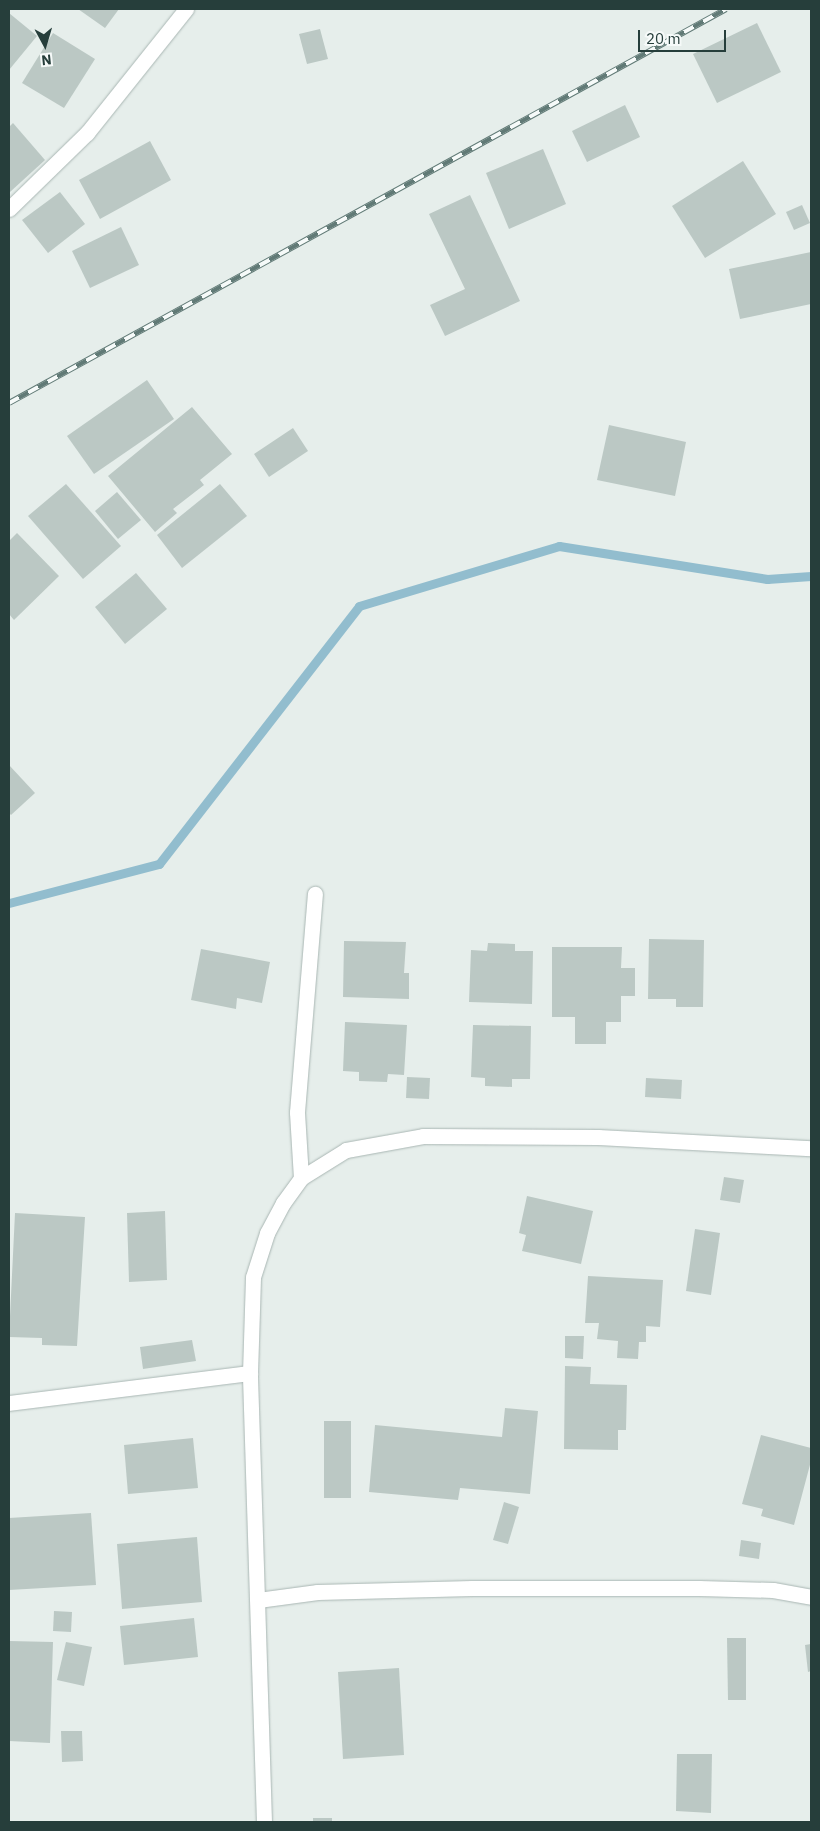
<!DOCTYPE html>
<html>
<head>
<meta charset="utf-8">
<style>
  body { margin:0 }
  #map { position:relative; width:820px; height:1831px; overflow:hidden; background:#e6eeeb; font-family:"IBM Plex Sans",sans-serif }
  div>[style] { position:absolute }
  .stream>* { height:9px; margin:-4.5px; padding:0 4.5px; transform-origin:4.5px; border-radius:4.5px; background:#92bdce }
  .building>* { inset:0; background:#bbc8c4 }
  .roads { filter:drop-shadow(0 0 1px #a9b6b3) drop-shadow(0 0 1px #a9b6b3) }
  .minor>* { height:15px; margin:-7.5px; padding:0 7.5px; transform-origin:7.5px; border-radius:7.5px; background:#fff }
  .rail>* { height:5.5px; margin-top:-2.75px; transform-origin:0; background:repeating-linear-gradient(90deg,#f6faf9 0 11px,#617a76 0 22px); box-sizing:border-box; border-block:1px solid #617a76 }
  span { translate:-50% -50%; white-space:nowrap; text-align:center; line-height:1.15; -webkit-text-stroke:4.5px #f6faf9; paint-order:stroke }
  .frame { position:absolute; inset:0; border:10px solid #263e3b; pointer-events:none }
  .north { position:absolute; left:20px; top:20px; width:50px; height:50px; -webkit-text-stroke:4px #f6faf9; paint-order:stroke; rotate:174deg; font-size:14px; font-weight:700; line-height:20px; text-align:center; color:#263e3b }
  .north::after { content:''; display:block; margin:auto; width:18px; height:22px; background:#263e3b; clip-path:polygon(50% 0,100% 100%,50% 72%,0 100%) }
  .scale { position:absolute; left:638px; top:30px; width:88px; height:22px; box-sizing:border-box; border:2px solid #263e3b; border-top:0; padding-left:6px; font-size:15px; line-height:18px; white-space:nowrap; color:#263e3b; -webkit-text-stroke:4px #f6faf9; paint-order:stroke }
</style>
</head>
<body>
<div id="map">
  <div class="stream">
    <i style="left:9px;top:903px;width:155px;rotate:-14.6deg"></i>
    <i style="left:159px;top:864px;width:326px;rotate:-52.2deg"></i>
    <i style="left:359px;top:606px;width:209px;rotate:-16.7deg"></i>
    <i style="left:559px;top:546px;width:211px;rotate:9deg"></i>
    <i style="left:767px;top:579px;width:44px;rotate:-3.9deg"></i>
  </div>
  <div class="building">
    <i style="clip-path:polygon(78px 9px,119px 9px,105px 28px)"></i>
    <i style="clip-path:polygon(9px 13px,37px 36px,9px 70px)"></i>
    <i style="clip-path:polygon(757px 23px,781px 72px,717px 103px,693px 54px)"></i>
    <i style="clip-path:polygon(320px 29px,328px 59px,307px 64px,299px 34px)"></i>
    <i style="clip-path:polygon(53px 33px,95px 59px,64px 108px,22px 83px)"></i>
    <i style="clip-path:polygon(625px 105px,640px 137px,587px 162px,572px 131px)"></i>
    <i style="clip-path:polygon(13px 123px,45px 160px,10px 192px,9px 127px)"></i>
    <i style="clip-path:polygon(150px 141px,171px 180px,100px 219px,79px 180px)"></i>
    <i style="clip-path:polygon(543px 149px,566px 204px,509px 229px,486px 173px)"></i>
    <i style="clip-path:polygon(743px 161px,776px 214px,705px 258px,672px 206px)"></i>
    <i style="clip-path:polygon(60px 192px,85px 224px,48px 253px,22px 220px)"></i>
    <i style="clip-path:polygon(470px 195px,520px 301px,445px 336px,430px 305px,465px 289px,429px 214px)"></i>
    <i style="clip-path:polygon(802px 205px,810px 223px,794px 230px,786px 212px)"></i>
    <i style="clip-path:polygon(121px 227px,139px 265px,90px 288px,72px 251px)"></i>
    <i style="clip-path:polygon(811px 252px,811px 304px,740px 319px,729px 269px)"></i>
    <i style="clip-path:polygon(147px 380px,174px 419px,94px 474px,67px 436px)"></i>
    <i style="clip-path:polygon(192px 407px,232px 454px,200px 480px,204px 485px,173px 509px,177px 513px,155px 532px,108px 476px)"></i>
    <i style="clip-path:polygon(609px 425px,686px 442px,675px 496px,597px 480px)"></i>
    <i style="clip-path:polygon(293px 428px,308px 451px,269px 477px,254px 454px)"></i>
    <i style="clip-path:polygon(66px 484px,121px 546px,83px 579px,28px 516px)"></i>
    <i style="clip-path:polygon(220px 484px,247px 516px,182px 568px,157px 535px)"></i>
    <i style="clip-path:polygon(117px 492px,141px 520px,118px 539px,95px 511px)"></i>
    <i style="clip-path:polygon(17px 533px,59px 576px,14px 620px,9px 614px,9px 541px)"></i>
    <i style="clip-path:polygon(136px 573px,167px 609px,125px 644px,95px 607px)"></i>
    <i style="clip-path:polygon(9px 765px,35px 793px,11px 815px,9px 813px)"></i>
    <i style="clip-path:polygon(649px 939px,704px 940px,703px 1007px,676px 1007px,676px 999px,648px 999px)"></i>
    <i style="clip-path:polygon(344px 941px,406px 942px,404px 973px,409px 973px,409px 999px,343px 997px)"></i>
    <i style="clip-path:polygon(488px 943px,515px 944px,515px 951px,533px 951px,532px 1004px,469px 1002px,471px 950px,487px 951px)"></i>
    <i style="clip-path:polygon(552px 947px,622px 947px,621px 968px,635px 968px,635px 996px,621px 996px,621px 1022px,606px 1022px,606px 1044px,575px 1044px,575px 1017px,552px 1017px)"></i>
    <i style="clip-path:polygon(201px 949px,270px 962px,262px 1003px,237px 998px,236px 1009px,191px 1000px)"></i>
    <i style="clip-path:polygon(345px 1022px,407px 1025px,404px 1075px,388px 1074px,387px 1082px,359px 1081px,359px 1072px,343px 1071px)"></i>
    <i style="clip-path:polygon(473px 1025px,531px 1026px,530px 1079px,512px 1079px,512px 1087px,485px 1086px,485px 1078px,471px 1077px)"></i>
    <i style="clip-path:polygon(407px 1077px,430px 1078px,429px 1099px,406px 1098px)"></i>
    <i style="clip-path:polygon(646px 1078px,682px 1080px,681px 1099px,645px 1097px)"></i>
    <i style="clip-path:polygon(724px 1177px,744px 1180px,740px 1203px,720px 1200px)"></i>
    <i style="clip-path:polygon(527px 1196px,593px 1211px,581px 1264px,522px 1251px,526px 1235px,519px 1233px)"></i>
    <i style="clip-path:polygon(165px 1211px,167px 1280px,129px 1282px,127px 1213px)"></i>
    <i style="clip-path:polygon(15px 1213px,85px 1217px,77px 1346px,42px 1345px,42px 1338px,9px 1337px)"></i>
    <i style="clip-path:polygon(695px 1229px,720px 1233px,711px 1295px,686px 1291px)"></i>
    <i style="clip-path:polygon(588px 1276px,663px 1280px,660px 1327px,646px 1326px,646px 1342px,639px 1342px,638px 1359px,617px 1358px,618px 1341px,597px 1339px,599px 1323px,585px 1323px)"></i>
    <i style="clip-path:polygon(565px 1336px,584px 1336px,583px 1359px,565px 1358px)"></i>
    <i style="clip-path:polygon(192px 1340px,196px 1361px,143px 1369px,140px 1347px)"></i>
    <i style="clip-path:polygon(565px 1366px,591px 1367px,590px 1384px,627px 1385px,626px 1430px,618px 1430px,618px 1450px,564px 1449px)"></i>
    <i style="clip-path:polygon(505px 1408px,538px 1411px,530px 1494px,460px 1488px,458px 1500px,369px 1492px,375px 1425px,502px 1437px)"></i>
    <i style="clip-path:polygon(324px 1421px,351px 1421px,351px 1498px,324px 1498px)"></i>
    <i style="clip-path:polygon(761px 1435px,811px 1448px,811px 1461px,794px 1525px,761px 1516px,763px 1509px,742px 1504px)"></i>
    <i style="clip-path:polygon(193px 1438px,198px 1488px,128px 1494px,124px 1445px)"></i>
    <i style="clip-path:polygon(504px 1502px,519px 1507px,508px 1544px,493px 1540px)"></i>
    <i style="clip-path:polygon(91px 1513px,96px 1585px,9px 1590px,9px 1518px)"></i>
    <i style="clip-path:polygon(197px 1537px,202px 1602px,122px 1609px,117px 1544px)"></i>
    <i style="clip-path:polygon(741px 1540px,761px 1543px,759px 1559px,739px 1556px)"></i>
    <i style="clip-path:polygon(54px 1611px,72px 1612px,71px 1632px,53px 1631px)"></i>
    <i style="clip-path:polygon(194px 1618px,198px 1657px,124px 1665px,120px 1626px)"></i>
    <i style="clip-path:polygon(727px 1638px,746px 1638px,746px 1700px,728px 1700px)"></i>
    <i style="clip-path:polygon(9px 1641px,53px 1642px,50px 1743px,9px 1741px)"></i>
    <i style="clip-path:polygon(66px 1642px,92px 1647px,84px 1686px,57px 1680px)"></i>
    <i style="clip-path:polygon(811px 1644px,811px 1671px,808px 1672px,805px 1645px)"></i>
    <i style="clip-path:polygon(399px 1668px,404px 1755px,343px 1759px,338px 1672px)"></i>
    <i style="clip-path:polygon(61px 1731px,82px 1731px,83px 1761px,62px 1762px)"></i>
    <i style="clip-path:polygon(677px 1754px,712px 1754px,711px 1813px,676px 1811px)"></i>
    <i style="clip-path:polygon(313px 1818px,332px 1818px,332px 1822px,313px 1822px)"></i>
  </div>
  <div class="roads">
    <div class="minor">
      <i style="left:9px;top:209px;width:109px;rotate:-44.3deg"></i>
      <i style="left:87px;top:133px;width:159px;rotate:-51.4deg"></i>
      <i style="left:301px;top:1178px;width:66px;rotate:-93.5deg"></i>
      <i style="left:297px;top:1112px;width:219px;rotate:-85.3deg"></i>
      <i style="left:9px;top:1403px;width:243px;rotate:-7.1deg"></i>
      <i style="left:258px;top:1600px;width:60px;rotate:-7.7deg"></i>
      <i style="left:317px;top:1592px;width:155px;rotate:-1.5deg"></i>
      <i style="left:472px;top:1588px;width:227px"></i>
      <i style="left:699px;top:1588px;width:74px;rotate:1.5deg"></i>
      <i style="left:773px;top:1590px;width:39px;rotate:10deg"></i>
      <i style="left:264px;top:1822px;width:449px;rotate:-91.8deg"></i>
      <i style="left:250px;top:1373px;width:96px;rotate:-88.2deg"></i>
      <i style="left:253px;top:1277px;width:46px;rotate:-72.3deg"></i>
      <i style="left:267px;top:1233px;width:34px;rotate:-62deg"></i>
      <i style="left:283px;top:1203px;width:31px;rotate:-54deg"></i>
      <i style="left:301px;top:1178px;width:53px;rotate:-31.9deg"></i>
      <i style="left:346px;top:1150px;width:78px;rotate:-10.3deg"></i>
      <i style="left:423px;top:1136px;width:175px;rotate:0.3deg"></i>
      <i style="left:598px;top:1137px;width:213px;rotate:3deg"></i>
    </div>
  </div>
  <div class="rail">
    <i style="left:9px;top:403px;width:818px;rotate:-28.79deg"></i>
  </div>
  <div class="frame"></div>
  <div class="north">N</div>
  <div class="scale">20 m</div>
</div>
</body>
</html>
